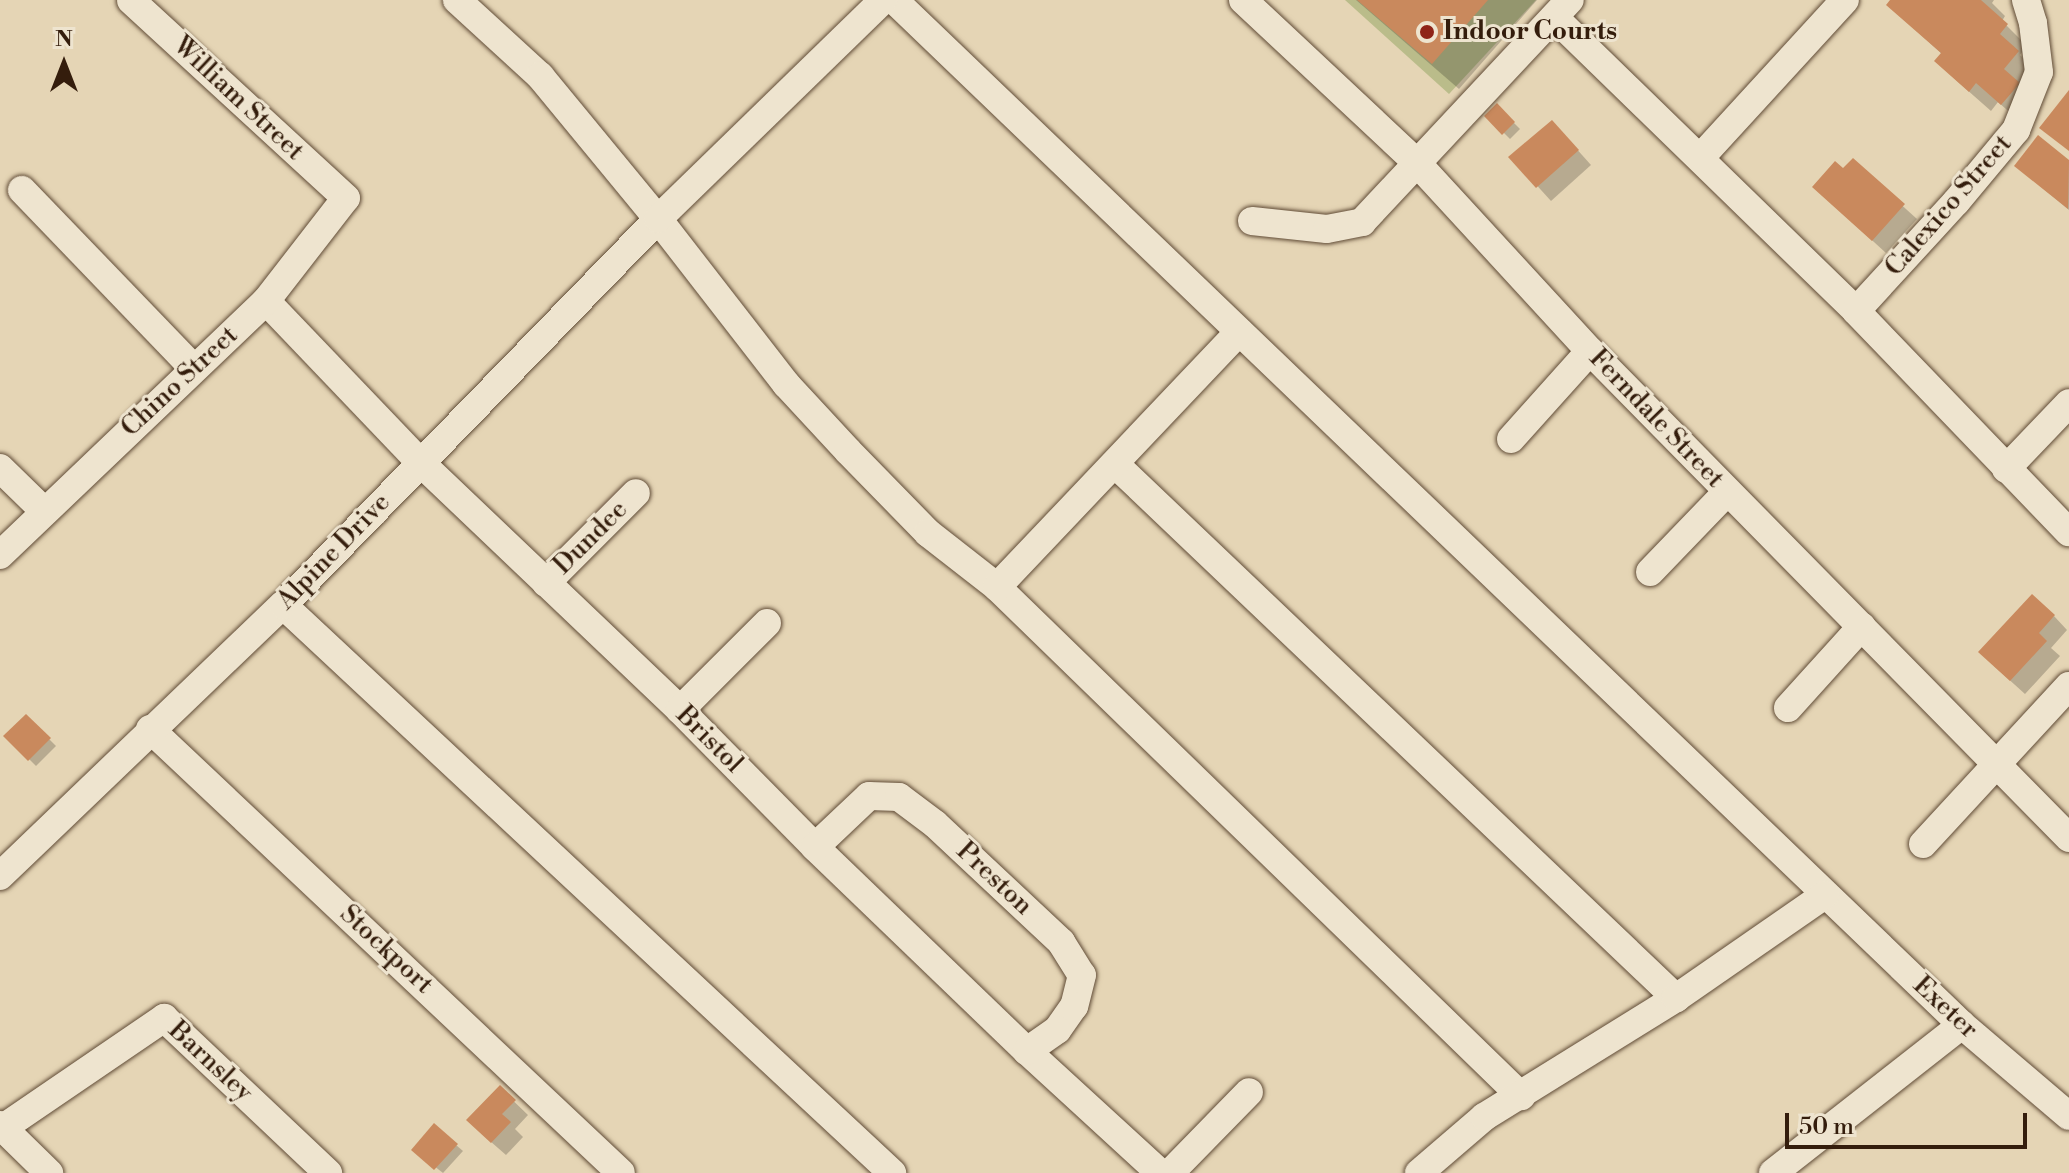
<!DOCTYPE html>
<html>
<head>
<meta charset="utf-8">
<style>
  body { margin:0 }
  #map { position:relative; width:2069px; height:1173px; overflow:hidden; background:#e5d5b5; font-family:"Libre Bodoni",serif }
  div>[style] { position:absolute }
  .green>* { inset:0; background:#babc8a }
  .shadow>* { inset:0; background:#0003 }
  .building>* { inset:0; background:#c9895d }
  .roads { filter:drop-shadow(0 0 2px #604b36) drop-shadow(0 0 2px #604b36) }
  .street>* { height:28px; margin:-14px; padding:0 14px; transform-origin:14px; border-radius:14px; background:#eee4cf }
  .dots>* { width:22px; height:22px; translate:-50% -50%; box-sizing:border-box; border:4px solid #eee4cf; border-radius:50% }
  span { translate:-50% -50%; white-space:nowrap; text-align:center; line-height:1.15; -webkit-text-stroke:6px #eee4cf; paint-order:stroke }
  .poi-label { font-size:26px; color:#341d0c; font-weight:700 }
  .left { translate:0 -50%; text-align:left }
  .street-label { font-size:26px; color:#341d0c }
  .north { position:absolute; left:24px; top:24px; width:80px; height:80px; -webkit-text-stroke:6px #eee4cf; paint-order:stroke; rotate:0deg; font-size:22px; font-weight:700; line-height:32px; text-align:center; color:#341d0c }
  .north::after { content:''; display:block; margin:auto; width:28px; height:36px; background:#341d0c; clip-path:polygon(50% 0,100% 100%,50% 72%,0 100%) }
  .scale { position:absolute; left:1785px; top:1113px; width:242px; height:36px; box-sizing:border-box; border:4px solid #341d0c; border-top:0; padding-left:10px; font-size:24px; line-height:28px; white-space:nowrap; color:#341d0c; -webkit-text-stroke:6px #eee4cf; paint-order:stroke }
</style>
</head>
<body>
<div id="map">
  <div class="green">
    <i style="clip-path:polygon(1345px 0,1536px 0,1449px 94px)"></i>
  </div>
  <div class="shadow">
    <i style="clip-path:polygon(1356px 0,1537px 0,1459px 89px)"></i>
    <i style="clip-path:polygon(1892px 0,1994px 0,1992px 3px,2005px 16px,2002px 21px,2027px 46px,2020px 55px,2038px 73px,2023px 124px,1998px 102px,1991px 111px,1957px 81px,1936px 61px,1942px 54px,1888px 5px)"></i>
    <i style="clip-path:polygon(1497px 106px,1520px 129px,1510px 139px,1487px 116px)"></i>
    <i style="clip-path:polygon(1565px 136px,1591px 165px,1551px 201px,1511px 157px)"></i>
    <i style="clip-path:polygon(2038px 138px,2069px 162px,2069px 210px,2016px 166px)"></i>
    <i style="clip-path:polygon(1853px 161px,1917px 219px,1886px 253px,1828px 200px)"></i>
    <i style="clip-path:polygon(2054px 616px,2067px 630px,2051px 648px,2060px 656px,2025px 694px,1994px 666px)"></i>
    <i style="clip-path:polygon(26px 716px,56px 746px,36px 766px,6px 736px)"></i>
    <i style="clip-path:polygon(500px 1088px,528px 1115px,515px 1129px,523px 1137px,506px 1155px,482px 1134px)"></i>
    <i style="clip-path:polygon(456px 1145px,463px 1151px,443px 1173px,414px 1150px)"></i>
  </div>
  <div class="building">
    <i style="clip-path:polygon(1357px 0,1488px 0,1432px 64px)"></i>
    <i style="clip-path:polygon(1890px 0,1981px 0,2008px 24px,2000px 34px,2019px 51px,2004px 69px,2020px 83px,2001px 105px,1976px 83px,1969px 92px,1934px 61px,1941px 53px,1886px 5px)"></i>
    <i style="clip-path:polygon(2069px 90px,2069px 151px,2039px 128px)"></i>
    <i style="clip-path:polygon(1497px 103px,1515px 122px,1502px 135px,1484px 116px)"></i>
    <i style="clip-path:polygon(1552px 120px,1579px 150px,1536px 188px,1508px 157px)"></i>
    <i style="clip-path:polygon(2038px 135px,2069px 160px,2068px 209px,2014px 166px)"></i>
    <i style="clip-path:polygon(1853px 158px,1905px 204px,1872px 241px,1812px 187px,1835px 161px,1843px 168px)"></i>
    <i style="clip-path:polygon(2032px 594px,2055px 615px,2039px 633px,2047px 641px,2010px 681px,1978px 652px)"></i>
    <i style="clip-path:polygon(26px 714px,51px 738px,28px 761px,3px 736px)"></i>
    <i style="clip-path:polygon(500px 1085px,516px 1100px,502px 1114px,511px 1122px,491px 1143px,466px 1120px)"></i>
    <i style="clip-path:polygon(434px 1123px,458px 1144px,434px 1170px,411px 1150px)"></i>
  </div>
  <div class="roads">
    <div class="street">
      <i style="left:457px;top:0;width:113px;rotate:42.5deg"></i>
      <i style="left:540px;top:76px;width:185px;rotate:50.5deg"></i>
      <i style="left:658px;top:219px;width:209px;rotate:52.2deg"></i>
      <i style="left:786px;top:384px;width:91px;rotate:47.2deg"></i>
      <i style="left:848px;top:451px;width:115px;rotate:45.7deg"></i>
      <i style="left:928px;top:533px;width:88px;rotate:38deg"></i>
      <i style="left:997px;top:587px;width:731px;rotate:44.17deg"></i>
      <i style="left:894px;top:0;width:1480px;rotate:43.82deg"></i>
      <i style="left:1962px;top:1025px;width:140px;rotate:40.4deg"></i>
      <i style="left:1243px;top:0;width:238px;rotate:43.1deg"></i>
      <i style="left:1417px;top:163px;width:255px;rotate:47.4deg"></i>
      <i style="left:1590px;top:351px;width:683px;rotate:45.47deg"></i>
      <i style="left:1555px;top:18px;width:420px;rotate:44.2deg"></i>
      <i style="left:1856px;top:311px;width:307px;rotate:46.1deg"></i>
      <i style="left:1701px;top:157px;width:213px;rotate:-47.5deg"></i>
      <i style="left:22px;top:190px;width:248px;rotate:46.1deg"></i>
      <i style="left:1252px;top:221px;width:75px;rotate:6.1deg"></i>
      <i style="left:1327px;top:229px;width:36px;rotate:-11deg"></i>
      <i style="left:1362px;top:222px;width:304px;rotate:-46.9deg"></i>
      <i style="left:266px;top:301px;width:226px;rotate:46.3deg"></i>
      <i style="left:422px;top:464px;width:356px;rotate:43.6deg"></i>
      <i style="left:680px;top:710px;width:192px;rotate:45.4deg"></i>
      <i style="left:815px;top:847px;width:294px;rotate:43.9deg"></i>
      <i style="left:1027px;top:1051px;width:180px;rotate:42.5deg"></i>
      <i style="left:1856px;top:311px;width:148px;rotate:-47.5deg"></i>
      <i style="left:1956px;top:202px;width:94px;rotate:-50.2deg"></i>
      <i style="left:2016px;top:130px;width:62px;rotate:-68.4deg"></i>
      <i style="left:2039px;top:72px;width:49px;rotate:-97deg"></i>
      <i style="left:2033px;top:23px;width:24px;rotate:-107deg"></i>
      <i style="left:1511px;top:439px;width:118px;rotate:-48.1deg"></i>
      <i style="left:1115px;top:464px;width:775px;rotate:43.59deg"></i>
      <i style="left:0;top:468px;width:62px;rotate:44.3deg"></i>
      <i style="left:2006px;top:469px;width:91px;rotate:-46.3deg"></i>
      <i style="left:0;top:555px;width:368px;rotate:-43.7deg"></i>
      <i style="left:266px;top:301px;width:130px;rotate:-52.2deg"></i>
      <i style="left:346px;top:198px;width:292px;rotate:-137.4deg"></i>
      <i style="left:1650px;top:572px;width:111px;rotate:-46.1deg"></i>
      <i style="left:546px;top:583px;width:127px;rotate:-45deg"></i>
      <i style="left:997px;top:587px;width:352px;rotate:-46.5deg"></i>
      <i style="left:283px;top:605px;width:833px;rotate:43deg"></i>
      <i style="left:1788px;top:708px;width:110px;rotate:-47.9deg"></i>
      <i style="left:680px;top:710px;width:123px;rotate:-45deg"></i>
      <i style="left:150px;top:729px;width:647px;rotate:43.31deg"></i>
      <i style="left:1923px;top:844px;width:215px;rotate:-47.3deg"></i>
      <i style="left:815px;top:847px;width:74px;rotate:-43.4deg"></i>
      <i style="left:869px;top:796px;width:30px;rotate:2deg"></i>
      <i style="left:899px;top:797px;width:45px;rotate:36.9deg"></i>
      <i style="left:935px;top:824px;width:173px;rotate:43.1deg"></i>
      <i style="left:1061px;top:942px;width:39px;rotate:58deg"></i>
      <i style="left:1082px;top:975px;width:32px;rotate:104deg"></i>
      <i style="left:1074px;top:1006px;width:29px;rotate:125deg"></i>
      <i style="left:1057px;top:1030px;width:37px;rotate:145deg"></i>
      <i style="left:0;top:876px;width:392px;rotate:-43.8deg"></i>
      <i style="left:283px;top:605px;width:538px;rotate:-45.83deg"></i>
      <i style="left:658px;top:219px;width:314px;rotate:-44.2deg"></i>
      <i style="left:0;top:1125px;width:69px;rotate:44.4deg"></i>
      <i style="left:0;top:1130px;width:199px;rotate:-34.3deg"></i>
      <i style="left:164px;top:1018px;width:226px;rotate:43.4deg"></i>
      <i style="left:1170px;top:1173px;width:113px;rotate:-45.7deg"></i>
      <i style="left:1419px;top:1173px;width:86px;rotate:-40.7deg"></i>
      <i style="left:1484px;top:1117px;width:226px;rotate:-31.8deg"></i>
      <i style="left:1676px;top:998px;width:181px;rotate:-34.7deg"></i>
      <i style="left:1773px;top:1173px;width:240px;rotate:-38.1deg"></i>
    </div>
  </div>
  <div class="dots">
    <i style="left:1427px;top:32px;background:#8f2418"></i>
  </div>
  <div class="poi-label">
    <span class="left" style="left:1443px;top:32px">Indoor Courts</span>
  </div>
  <div class="street-label">
    <span style="left:238px;top:99px;rotate:43deg">William Street</span>
    <span style="left:1949px;top:206px;rotate:-49deg">Calexico Street</span>
    <span style="left:180px;top:382px;rotate:-43deg">Chino Street</span>
    <span style="left:1656px;top:419px;rotate:46deg">Ferndale Street</span>
    <span style="left:591px;top:538px;rotate:-45deg">Dundee</span>
    <span style="left:334px;top:552px;rotate:-46deg">Alpine Drive</span>
    <span style="left:709px;top:740px;rotate:45deg">Bristol</span>
    <span style="left:994px;top:879px;rotate:43deg">Preston</span>
    <span style="left:386px;top:950px;rotate:43deg">Stockport</span>
    <span style="left:1945px;top:1008px;rotate:43deg">Exeter</span>
    <span style="left:210px;top:1062px;rotate:43deg">Barnsley</span>
  </div>
  <div class="north">N</div>
  <div class="scale">50 m</div>
</div>
</body>
</html>
